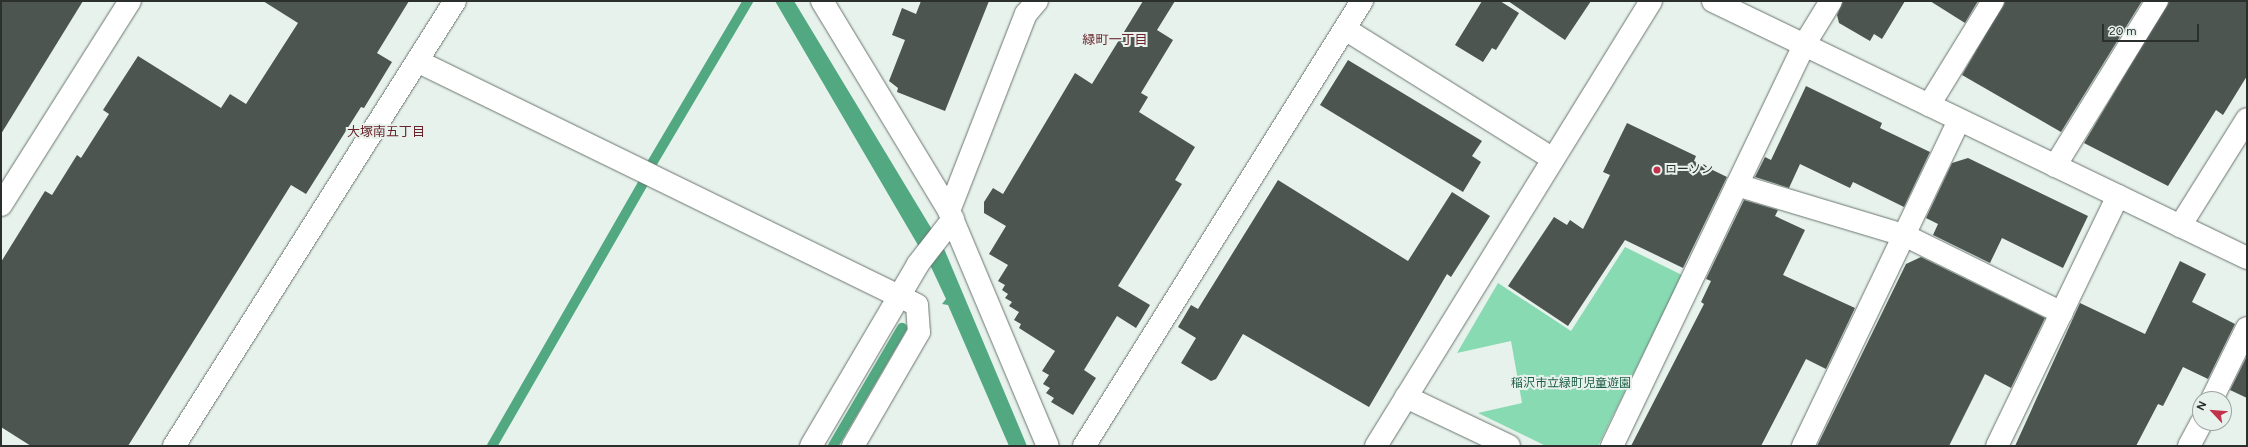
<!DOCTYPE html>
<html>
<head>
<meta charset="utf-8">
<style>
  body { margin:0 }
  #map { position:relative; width:2248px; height:447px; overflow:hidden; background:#e7f2ec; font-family:Figtree,"Noto Sans JP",sans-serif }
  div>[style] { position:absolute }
  .green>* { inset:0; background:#88dab3 }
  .water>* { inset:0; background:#51a881 }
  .stream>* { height:10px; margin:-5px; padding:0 5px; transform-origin:5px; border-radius:5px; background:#51a881 }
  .building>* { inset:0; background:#4c5550 }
  .roads { filter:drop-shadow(0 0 1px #6b7570) drop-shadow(0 0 1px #6b7570) }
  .street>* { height:22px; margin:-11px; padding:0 11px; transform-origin:11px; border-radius:11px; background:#fff }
  .secondary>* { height:22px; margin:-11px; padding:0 11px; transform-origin:11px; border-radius:11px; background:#fff }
  .dots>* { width:11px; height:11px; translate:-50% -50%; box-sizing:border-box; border:2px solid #e7f2ec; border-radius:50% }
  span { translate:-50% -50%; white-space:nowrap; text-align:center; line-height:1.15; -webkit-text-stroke:4px #e7f2ec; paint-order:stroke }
  .poi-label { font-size:12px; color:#2b2f2d }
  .left { translate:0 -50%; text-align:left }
  .park-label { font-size:12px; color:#1c5e44 }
  .neighbourhood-label { font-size:13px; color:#69232c }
  .frame { position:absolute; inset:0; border:2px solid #2b2f2d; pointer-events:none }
  .north { position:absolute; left:2192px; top:391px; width:40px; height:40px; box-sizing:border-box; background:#e7f2ec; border:1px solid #9ca4a0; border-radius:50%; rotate:296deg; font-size:11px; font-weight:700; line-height:16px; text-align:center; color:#2b2f2d }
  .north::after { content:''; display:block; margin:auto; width:14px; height:18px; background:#c3324b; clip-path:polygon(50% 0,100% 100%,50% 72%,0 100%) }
  .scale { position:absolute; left:2102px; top:24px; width:97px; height:18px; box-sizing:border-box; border:2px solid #2b2f2d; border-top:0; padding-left:5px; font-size:12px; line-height:14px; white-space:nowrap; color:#2b2f2d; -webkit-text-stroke:3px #e7f2ec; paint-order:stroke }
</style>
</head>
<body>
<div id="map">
  <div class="green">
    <i style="clip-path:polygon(1625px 247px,1682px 275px,1598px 446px,1546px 446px,1478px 413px,1522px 403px,1511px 341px,1457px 353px,1498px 283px,1571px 331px)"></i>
  </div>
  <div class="water">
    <i style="clip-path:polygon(775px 1px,794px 1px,945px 251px,1027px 446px,1009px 446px,948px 305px,942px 304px,946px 299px,932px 269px)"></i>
  </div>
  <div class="stream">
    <i style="left:651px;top:165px;width:191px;rotate:-59.4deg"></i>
    <i style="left:492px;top:446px;width:305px;rotate:-60.1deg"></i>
    <i style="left:833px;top:446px;width:137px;rotate:-59.7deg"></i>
  </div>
  <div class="building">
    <i style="clip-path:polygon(1px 1px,83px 1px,1px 134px)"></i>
    <i style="clip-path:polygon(263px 1px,409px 1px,377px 53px,392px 62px,364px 108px,361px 107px,306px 194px,291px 185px,128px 446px,31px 446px,1px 427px,1px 262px,45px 191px,52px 195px,77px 155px,81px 158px,109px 114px,103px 110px,138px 56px,221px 108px,230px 94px,246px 104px,298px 23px)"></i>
    <i style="clip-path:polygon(921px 1px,989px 1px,945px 111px,897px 92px,898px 88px,889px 81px,905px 40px,892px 35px,902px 8px,916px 14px)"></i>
    <i style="clip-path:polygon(1143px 1px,1175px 1px,1157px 30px,1173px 40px,1141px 93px,1148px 97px,1139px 112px,1195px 147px,1175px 180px,1182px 184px,1118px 286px,1150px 305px,1136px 328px,1117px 316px,1084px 370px,1096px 378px,1073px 415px,1051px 402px,1054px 398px,1046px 393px,1050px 388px,1043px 384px,1049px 375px,1042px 371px,1055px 351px,1019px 328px,1021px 324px,1014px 320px,1019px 312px,1009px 306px,1012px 302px,1005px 298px,1008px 294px,1002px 290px,1005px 285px,998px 281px,1008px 265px,989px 254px,1006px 226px,984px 213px,984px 202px,993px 188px,1003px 194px,1075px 73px,1092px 84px)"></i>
    <i style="clip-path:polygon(1482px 1px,1500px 1px,1519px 13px,1496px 50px,1492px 48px,1483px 62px,1455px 45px)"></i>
    <i style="clip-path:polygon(1508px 1px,1591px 1px,1565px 40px)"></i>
    <i style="clip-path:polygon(1843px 1px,1905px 1px,1882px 39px,1874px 34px,1870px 41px,1839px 23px,1837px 15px)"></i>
    <i style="clip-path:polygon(1930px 1px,1978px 1px,1965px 23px)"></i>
    <i style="clip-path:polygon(2005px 1px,2142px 1px,2061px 132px,1962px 75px)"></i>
    <i style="clip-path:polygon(2169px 1px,2247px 1px,2247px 76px,2223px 115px,2216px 110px,2168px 186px,2084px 143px)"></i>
    <i style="clip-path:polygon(1348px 60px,1482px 141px,1472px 156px,1481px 162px,1463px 192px,1320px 105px)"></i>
    <i style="clip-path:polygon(1806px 86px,1882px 123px,1880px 128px,1930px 152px,1904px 207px,1853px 182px,1850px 188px,1800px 164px,1789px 188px,1755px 177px,1765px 157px,1771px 160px)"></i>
    <i style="clip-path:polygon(1627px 123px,1696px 156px,1694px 161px,1727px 177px,1683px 268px,1625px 240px,1568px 326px,1508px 286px,1554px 217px,1567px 225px,1570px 220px,1583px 229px,1610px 175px,1603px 172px)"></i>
    <i style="clip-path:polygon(1968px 158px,2088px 216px,2063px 268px,2002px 238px,1990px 263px,1933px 235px,1938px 224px,1926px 218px,1952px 163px)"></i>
    <i style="clip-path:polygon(1278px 180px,1408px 261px,1452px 192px,1490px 216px,1451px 277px,1447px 274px,1369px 407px,1243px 334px,1216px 379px,1211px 381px,1181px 363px,1196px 338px,1178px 327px,1191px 305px,1198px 309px)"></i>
    <i style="clip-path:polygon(1744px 200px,1778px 210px,1775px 216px,1805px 230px,1783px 275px,1855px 308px,1826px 369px,1806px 359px,1761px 446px,1631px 446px,1704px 304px,1701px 302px,1711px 281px,1706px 279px)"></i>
    <i style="clip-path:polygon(1921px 257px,2045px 318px,2011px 388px,1985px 374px,1949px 446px,1817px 446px,1906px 264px)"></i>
    <i style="clip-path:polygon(2180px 261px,2206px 274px,2192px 302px,2235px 324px,2208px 379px,2183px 367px,2163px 406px,2158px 404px,2136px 446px,2015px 446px,2080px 303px,2145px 334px)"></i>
    <i style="clip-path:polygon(2247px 356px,2247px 398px,2230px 390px)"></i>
  </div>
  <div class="roads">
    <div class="street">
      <i style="left:822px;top:1px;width:245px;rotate:58.8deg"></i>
      <i style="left:949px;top:211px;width:255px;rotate:67.2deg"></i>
      <i style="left:1345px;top:29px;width:245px;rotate:32deg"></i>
      <i style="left:417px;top:61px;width:556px;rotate:26.01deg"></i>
      <i style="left:917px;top:305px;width:27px;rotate:86deg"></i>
      <i style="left:919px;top:332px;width:132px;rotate:120.1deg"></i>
      <i style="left:1929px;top:105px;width:122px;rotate:-58.4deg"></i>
      <i style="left:2055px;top:166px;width:194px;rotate:-58.3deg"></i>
      <i style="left:1737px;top:185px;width:174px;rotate:16.7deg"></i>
      <i style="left:1904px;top:235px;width:176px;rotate:26.3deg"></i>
      <i style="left:1px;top:205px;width:241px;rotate:-57.7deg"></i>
      <i style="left:949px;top:211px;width:212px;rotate:-68.7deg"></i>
      <i style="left:1026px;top:14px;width:17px;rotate:-50deg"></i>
      <i style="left:2180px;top:226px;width:126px;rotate:-57.9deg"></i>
      <i style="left:1406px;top:397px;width:114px;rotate:25.4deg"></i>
      <i style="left:2212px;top:399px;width:79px;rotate:-63.8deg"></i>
      <i style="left:174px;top:446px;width:526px;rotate:-57.73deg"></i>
      <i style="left:811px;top:446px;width:211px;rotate:-59.5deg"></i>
      <i style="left:918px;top:264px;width:57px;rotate:-52.1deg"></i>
      <i style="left:1084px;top:446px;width:525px;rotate:-58.01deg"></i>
      <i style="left:1612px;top:446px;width:445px;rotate:-64.4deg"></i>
      <i style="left:1804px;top:45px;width:52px;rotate:-58.5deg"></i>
      <i style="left:1803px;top:446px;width:361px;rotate:-64.4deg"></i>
      <i style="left:1997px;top:446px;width:278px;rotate:-64.2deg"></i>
      <i style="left:2189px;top:446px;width:26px;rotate:-62deg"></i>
    </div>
    <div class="secondary">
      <i style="left:1713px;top:1px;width:593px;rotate:25.7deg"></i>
      <i style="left:1376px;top:446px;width:523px;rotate:-58.28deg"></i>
    </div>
  </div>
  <div class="dots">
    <i style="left:1657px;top:170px;background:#c3324b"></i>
  </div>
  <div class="poi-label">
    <span class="left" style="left:1665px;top:170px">ローソン</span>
  </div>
  <div class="park-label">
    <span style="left:1571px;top:384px">稲沢市立緑町児童遊園</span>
  </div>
  <div class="neighbourhood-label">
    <span style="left:1115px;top:40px">緑町一丁目</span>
    <span style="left:386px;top:132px">大塚南五丁目</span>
  </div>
  <div class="frame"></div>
  <div class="north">N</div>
  <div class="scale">20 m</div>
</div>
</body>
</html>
